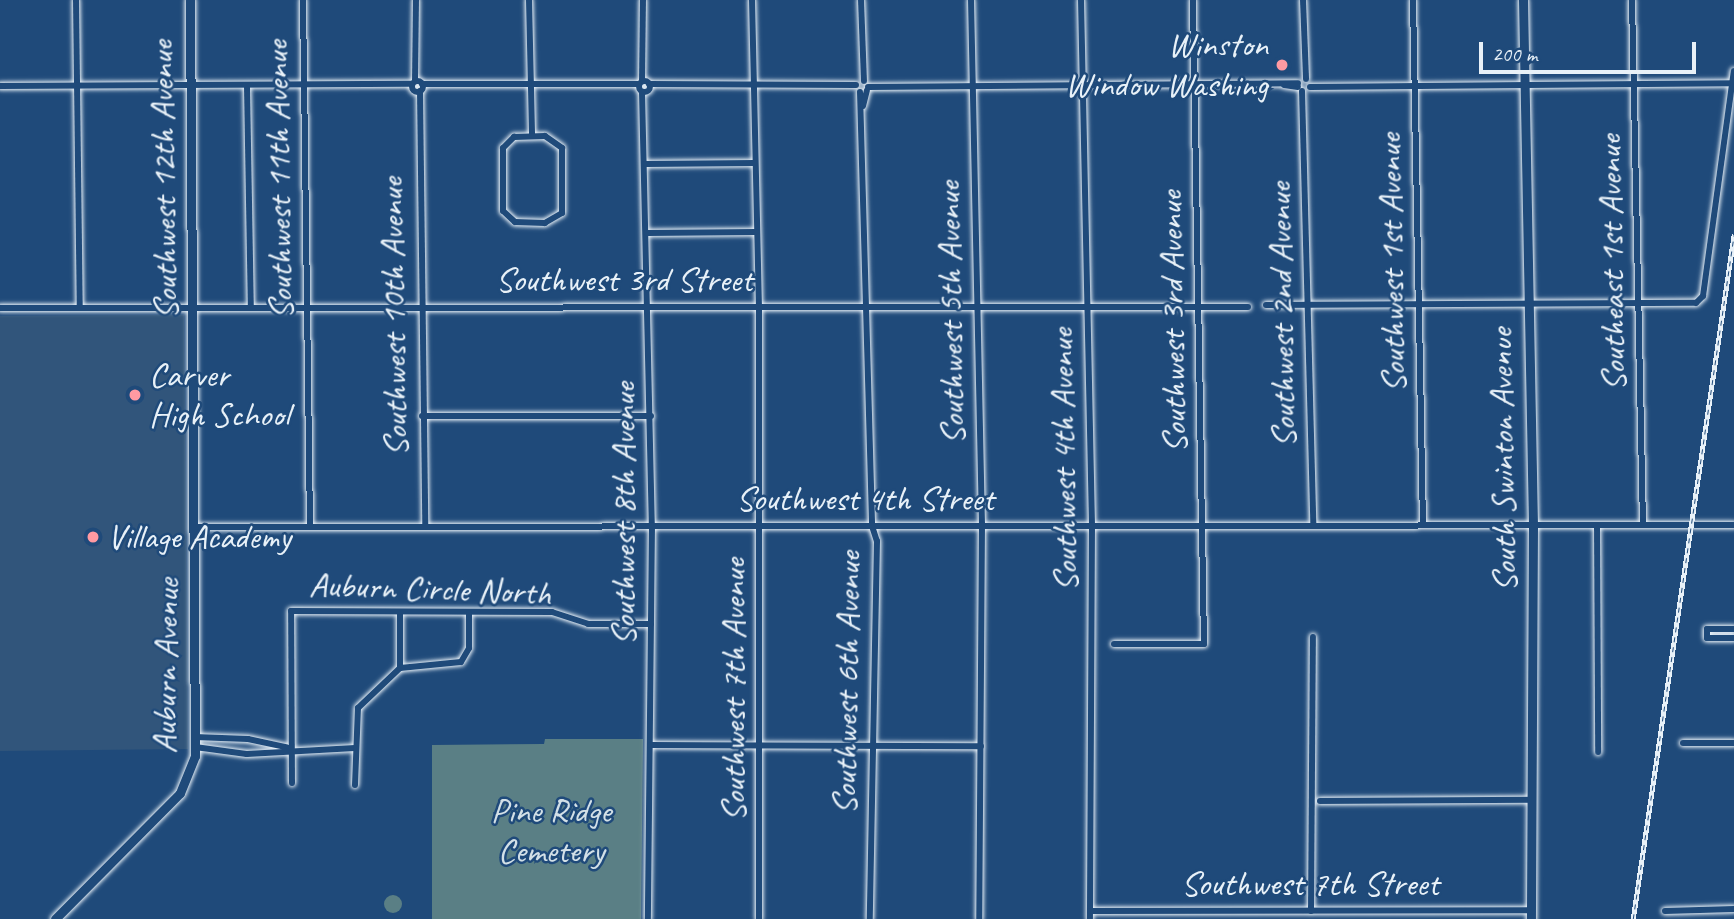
<!DOCTYPE html>
<html>
<head>
<meta charset="utf-8">
<style>
  body { margin:0 }
  #map { position:relative; width:1734px; height:919px; overflow:hidden; background:#1f4a7a; font-family:Caveat,sans-serif }
  div>[style] { position:absolute }
  .built>* { inset:0; background:#31557b }
  .green>* { inset:0; background:#5a7f85 }
  .round { border-radius:50% }
  .roads { filter:drop-shadow(0 0 2px #e8f1f8) drop-shadow(0 0 2px #e8f1f8) }
  .street>* { height:6px; margin:-3px; padding:0 3px; transform-origin:3px; border-radius:3px; background:#1f4a7a }
  .street>.ring { margin:-3px; padding:0; box-sizing:content-box; background:none; border:6px solid #1f4a7a; border-radius:50% }
  .secondary>* { height:9px; margin:-4.5px; padding:0 4.5px; transform-origin:4.5px; border-radius:4.5px; background:#1f4a7a }
  .rail>* { height:4.5px; margin-top:-2.25px; transform-origin:0; background:repeating-linear-gradient(90deg,#1f4a7a 0 5px,#e8f1f8 0 10px); box-sizing:border-box; border-block:2px solid #e8f1f8 }
  .dots>* { width:19px; height:19px; translate:-50% -50%; box-sizing:border-box; border:4px solid #1f4a7a; border-radius:50% }
  span { translate:-50% -50%; white-space:nowrap; text-align:center; line-height:1.15; -webkit-text-stroke:5px #1f4a7a; paint-order:stroke }
  .poi-label { font-size:35px; color:#e8f1f8 }
  .right { translate:-100% -50%; text-align:right }
  .left { translate:0 -50%; text-align:left }
  .street-label { font-size:35px; color:#e8f1f8 }
  .park-label { font-size:35px; color:#d3e0e7 }
  .scale { position:absolute; left:1479px; top:42px; width:217px; height:32px; box-sizing:border-box; border:4px solid #e8f1f8; border-top:0; padding-left:9px; font-size:21px; line-height:24px; white-space:nowrap; color:#e8f1f8; -webkit-text-stroke:5px #1f4a7a; paint-order:stroke }
</style>
</head>
<body>
<div id="map">
  <div class="built">
    <i style="clip-path:polygon(184px 315px,188px 749px,0 751px,0 316px)"></i>
  </div>
  <div class="green">
    <i style="clip-path:polygon(545px 739px,643px 739px,641px 919px,432px 919px,432px 745px,544px 744px)"></i>
    <i class="round" style="left:384px;top:895px;width:18px;height:18px"></i>
  </div>
  <div class="roads">
    <div class="street">
      <i style="left:76px;top:0;width:307px;rotate:89.3deg"></i>
      <i style="left:303px;top:0;width:527px;rotate:89.24deg"></i>
      <i style="left:529px;top:0;width:136px;rotate:88.7deg"></i>
      <i style="left:752px;top:0;width:306px;rotate:88.7deg"></i>
      <i style="left:759px;top:306px;width:613px;rotate:90deg"></i>
      <i style="left:861px;top:0;width:81px;rotate:87.9deg"></i>
      <i style="left:971px;top:0;width:524px;rotate:88.8deg"></i>
      <i style="left:982px;top:524px;width:395px;rotate:90.4deg"></i>
      <i style="left:1081px;top:0;width:525px;rotate:88.8deg"></i>
      <i style="left:1092px;top:525px;width:394px;rotate:90.3deg"></i>
      <i style="left:1303px;top:0;width:79px;rotate:87.8deg"></i>
      <i style="left:1413px;top:0;width:525px;rotate:88.91deg"></i>
      <i style="left:1632px;top:0;width:525px;rotate:88.8deg"></i>
      <i class="ring" style="left:411.5px;top:80.5px;width:5px;height:5px"></i>
      <i class="ring" style="left:638.5px;top:80.5px;width:5px;height:5px"></i>
      <i style="left:415px;top:81px;width:81px;rotate:-89.3deg"></i>
      <i style="left:642px;top:81px;width:81px;rotate:-89.3deg"></i>
      <i style="left:422px;top:84px;width:217px"></i>
      <i style="left:649px;top:84px;width:207px;rotate:0.3deg"></i>
      <i style="left:1284px;top:85px;width:14px;rotate:8deg"></i>
      <i style="left:0;top:86px;width:412px;rotate:-0.3deg"></i>
      <i style="left:247px;top:87px;width:220px;rotate:89deg"></i>
      <i style="left:868px;top:87px;width:430px;rotate:-0.5deg"></i>
      <i style="left:1310px;top:87px;width:424px;rotate:-0.5deg"></i>
      <i style="left:420px;top:91px;width:436px;rotate:89.3deg"></i>
      <i style="left:1302px;top:91px;width:434px;rotate:88.5deg"></i>
      <i style="left:642px;top:92px;width:433px;rotate:88.7deg"></i>
      <i style="left:652px;top:525px;width:394px;rotate:90.6deg"></i>
      <i style="left:860px;top:92px;width:434px;rotate:88.4deg"></i>
      <i style="left:872px;top:526px;width:16px;rotate:72deg"></i>
      <i style="left:877px;top:541px;width:378px;rotate:91.1deg"></i>
      <i style="left:863px;top:106px;width:16px;rotate:-76deg"></i>
      <i style="left:545px;top:136px;width:21px;rotate:35deg"></i>
      <i style="left:562px;top:148px;width:65px;rotate:90deg"></i>
      <i style="left:562px;top:213px;width:20px;rotate:150deg"></i>
      <i style="left:545px;top:223px;width:30px;rotate:-178deg"></i>
      <i style="left:515px;top:222px;width:16px;rotate:-137deg"></i>
      <i style="left:503px;top:211px;width:63px;rotate:-90deg"></i>
      <i style="left:503px;top:148px;width:16px;rotate:-45deg"></i>
      <i style="left:514px;top:137px;width:31px;rotate:-2deg"></i>
      <i style="left:646px;top:164px;width:109px;rotate:-0.5deg"></i>
      <i style="left:647px;top:233px;width:109px;rotate:-0.5deg"></i>
      <i style="left:1266px;top:305px;width:430px;rotate:-0.3deg"></i>
      <i style="left:1696px;top:303px;width:10px;rotate:-45deg"></i>
      <i style="left:1703px;top:296px;width:227px;rotate:-82.2deg"></i>
      <i style="left:0;top:308px;width:1248px;rotate:-0.05deg"></i>
      <i style="left:422px;top:416px;width:229px"></i>
      <i style="left:1597px;top:525px;width:227px;rotate:89.7deg"></i>
      <i style="left:196px;top:527px;width:1538px;rotate:-0.07deg"></i>
      <i style="left:1734px;top:629px;width:27px;rotate:180deg"></i>
      <i style="left:1707px;top:629px;width:9px;rotate:90deg"></i>
      <i style="left:1707px;top:638px;width:27px"></i>
      <i style="left:1114px;top:644px;width:90px"></i>
      <i style="left:1204px;top:644px;width:644px;rotate:-90.98deg"></i>
      <i style="left:400px;top:668px;width:56px;rotate:-90deg"></i>
      <i style="left:195px;top:737px;width:53px;rotate:2.2deg"></i>
      <i style="left:248px;top:739px;width:40px;rotate:12deg"></i>
      <i style="left:1683px;top:743px;width:51px"></i>
      <i style="left:650px;top:745px;width:331px;rotate:0.2deg"></i>
      <i style="left:195px;top:747px;width:52px;rotate:7.7deg"></i>
      <i style="left:247px;top:754px;width:108px;rotate:-3.2deg"></i>
      <i style="left:292px;top:783px;width:172px;rotate:-90.3deg"></i>
      <i style="left:291px;top:611px;width:261px;rotate:0.2deg"></i>
      <i style="left:552px;top:612px;width:38px;rotate:18deg"></i>
      <i style="left:588px;top:624px;width:63px"></i>
      <i style="left:355px;top:785px;width:77px;rotate:-87.8deg"></i>
      <i style="left:358px;top:708px;width:58px;rotate:-43.6deg"></i>
      <i style="left:400px;top:668px;width:61px;rotate:-5.6deg"></i>
      <i style="left:461px;top:662px;width:16px;rotate:-60deg"></i>
      <i style="left:469px;top:648px;width:35px;rotate:-90deg"></i>
      <i style="left:1320px;top:801px;width:212px;rotate:-0.3deg"></i>
      <i style="left:1090px;top:911px;width:441px;rotate:-0.1deg"></i>
      <i style="left:1311px;top:911px;width:274px;rotate:-89.6deg"></i>
      <i style="left:1665px;top:911px;width:69px;rotate:-1.7deg"></i>
    </div>
    <div class="secondary">
      <i style="left:1523px;top:0;width:526px;rotate:88.91deg"></i>
      <i style="left:1533px;top:526px;width:393px;rotate:90.3deg"></i>
      <i style="left:55px;top:919px;width:177px;rotate:-45.2deg"></i>
      <i style="left:180px;top:793px;width:40px;rotate:-68deg"></i>
      <i style="left:195px;top:756px;width:756px;rotate:-90.38deg"></i>
    </div>
  </div>
  <div class="rail">
    <i style="left:1633px;top:919px;width:692px;rotate:-81.61deg"></i>
  </div>
  <div class="dots">
    <i style="left:1282px;top:65px;background:#ff9aa2"></i>
    <i style="left:135px;top:395px;background:#ff9aa2"></i>
    <i style="left:93px;top:537px;background:#ff9aa2"></i>
  </div>
  <div class="poi-label">
    <span class="right" style="left:1268px;top:65px">Winston<br>Window Washing</span>
    <span class="left" style="left:149px;top:395px">Carver<br>High School</span>
    <span class="left" style="left:107px;top:537px">Village Academy</span>
  </div>
  <div class="street-label">
    <span style="left:164px;top:180px;rotate:-91deg">Southwest 12th Avenue</span>
    <span style="left:279px;top:180px;rotate:-91deg">Southwest 11th Avenue</span>
    <span style="left:1392px;top:263px;rotate:-91deg">Southwest 1st Avenue</span>
    <span style="left:1612px;top:263px;rotate:-91deg">Southeast 1st Avenue</span>
    <span style="left:624px;top:280px">Southwest 3rd Street</span>
    <span style="left:951px;top:313px;rotate:-91deg">Southwest 5th Avenue</span>
    <span style="left:1282px;top:315px;rotate:-91deg">Southwest 2nd Avenue</span>
    <span style="left:394px;top:317px;rotate:-91deg">Southwest 10th Avenue</span>
    <span style="left:1173px;top:322px;rotate:-91deg">Southwest 3rd Avenue</span>
    <span style="left:1064px;top:460px;rotate:-91deg">Southwest 4th Avenue</span>
    <span style="left:1503px;top:460px;rotate:-91deg">South Swinton Avenue</span>
    <span style="left:865px;top:499px">Southwest 4th Street</span>
    <span style="left:624px;top:514px;rotate:-90deg">Southwest 8th Avenue</span>
    <span style="left:430px;top:589px;rotate:2deg">Auburn Circle North</span>
    <span style="left:166px;top:666px;rotate:-89deg">Auburn Avenue</span>
    <span style="left:847px;top:683px;rotate:-89deg">Southwest 6th Avenue</span>
    <span style="left:734px;top:690px;rotate:-90deg">Southwest 7th Avenue</span>
    <span style="left:1310px;top:884px">Southwest 7th Street</span>
  </div>
  <div class="park-label">
    <span style="left:551px;top:831px">Pine Ridge<br>Cemetery</span>
  </div>
  <div class="scale">200 m</div>
</div>
</body>
</html>
